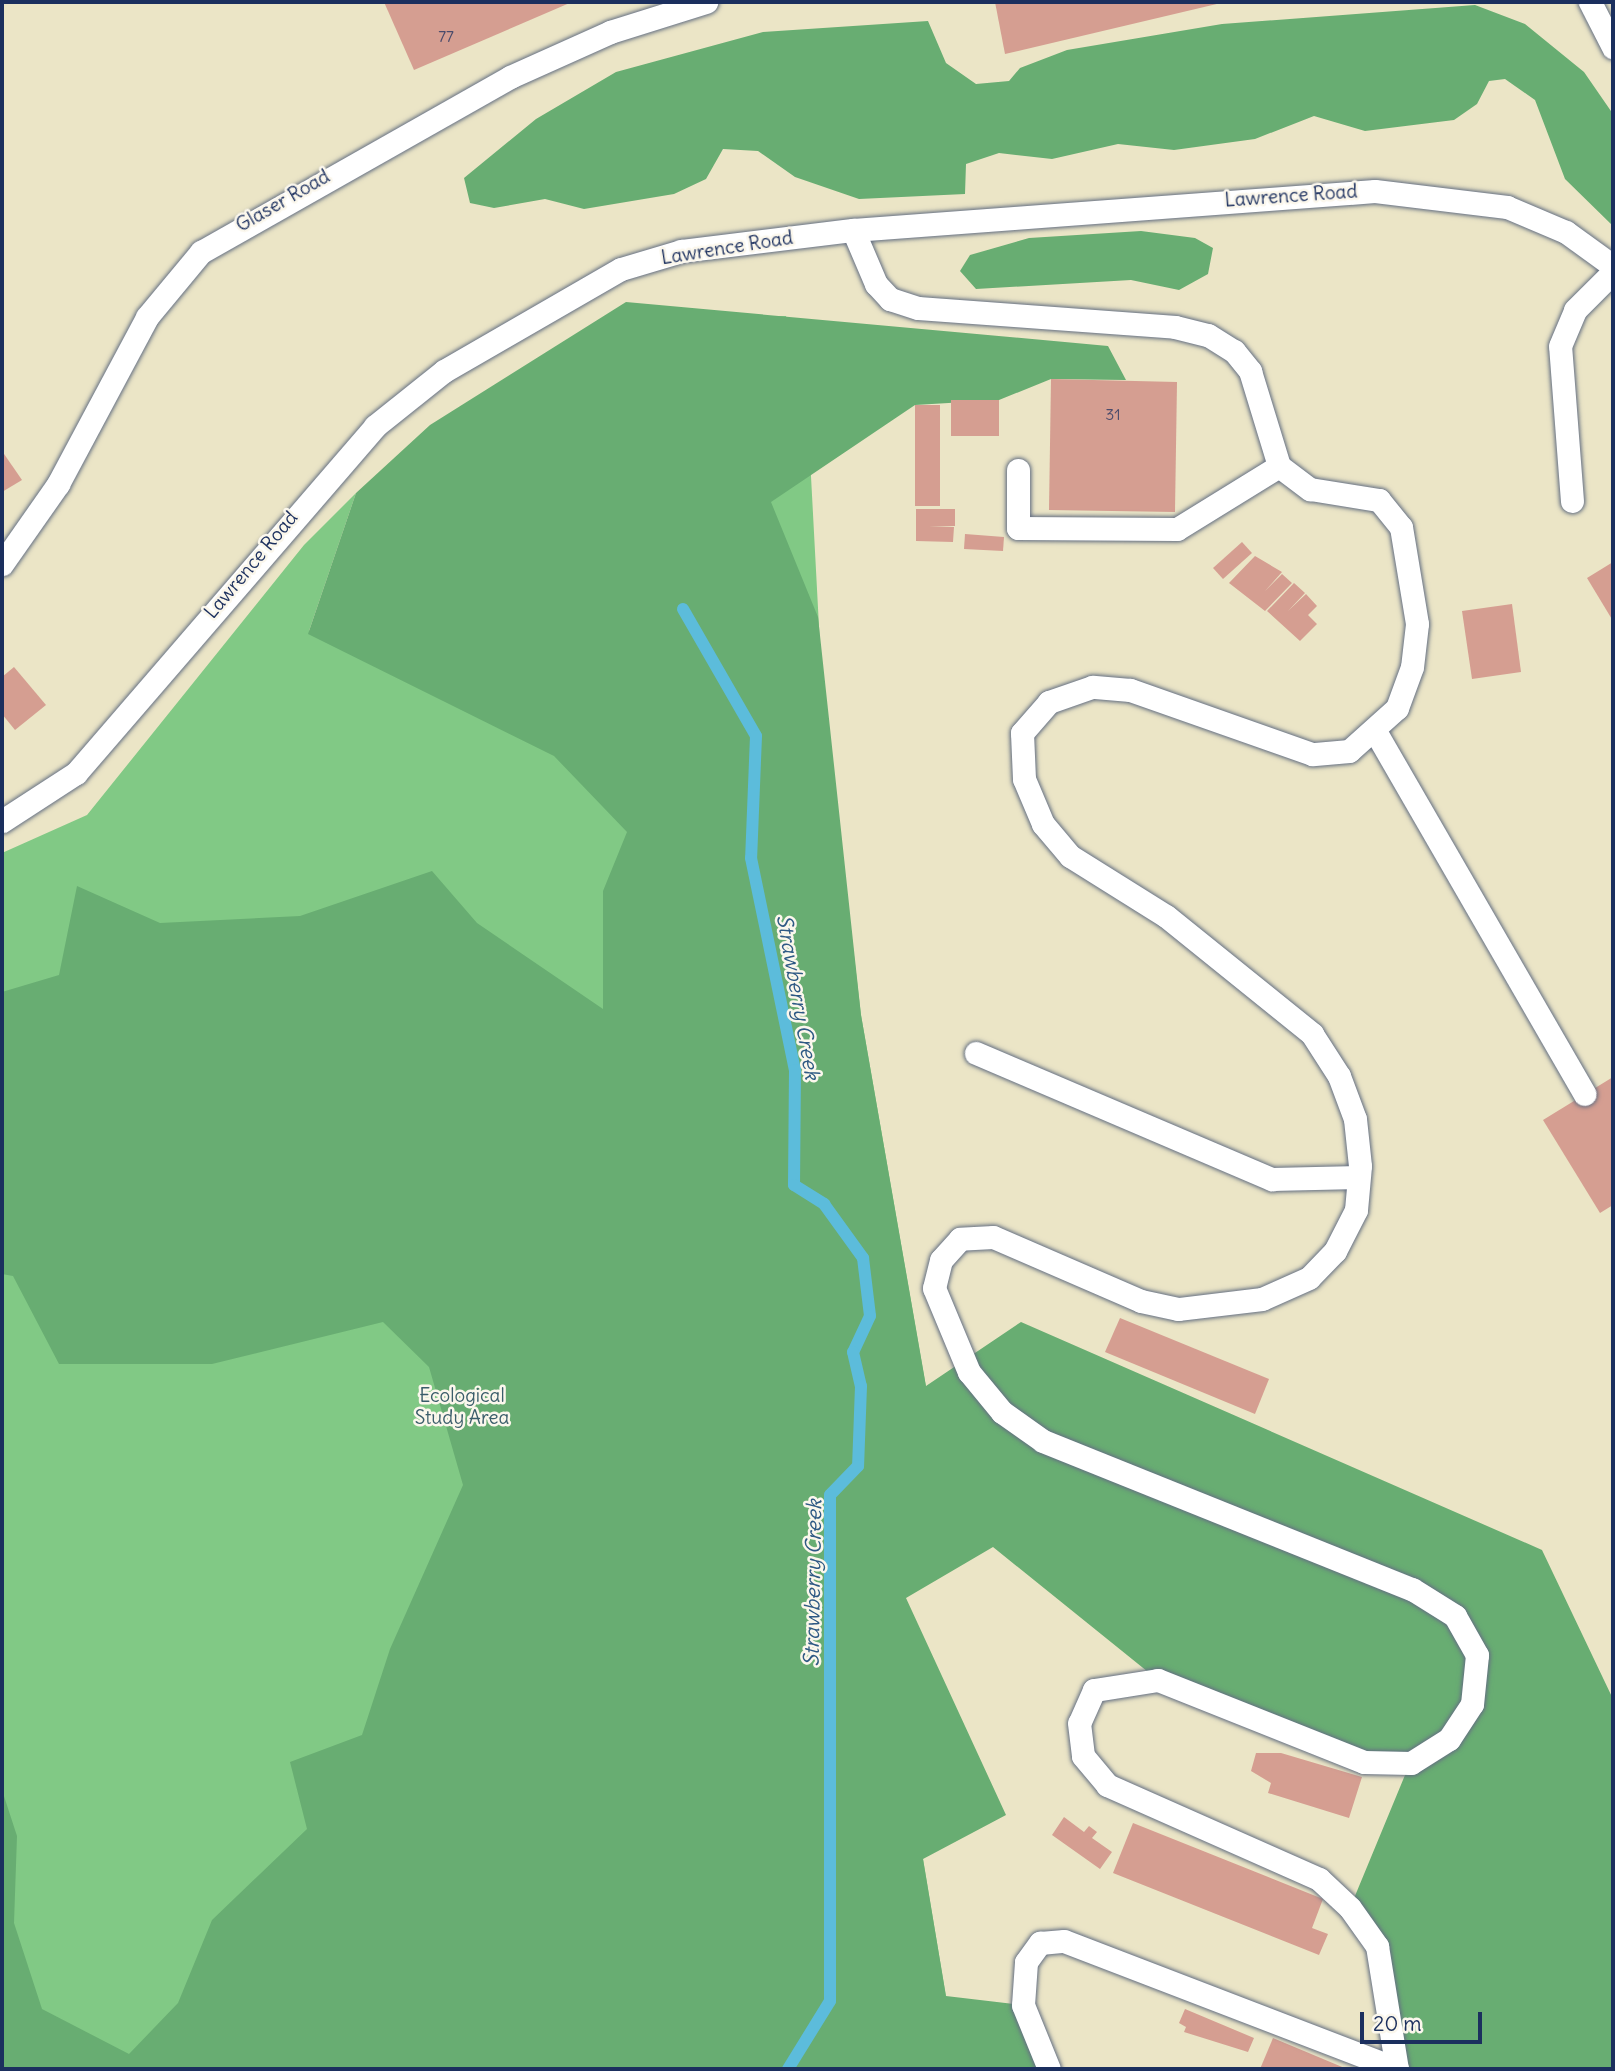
<!DOCTYPE html>
<html>
<head>
<meta charset="utf-8">
<style>
  body { margin:0 }
  #map { position:relative; width:1615px; height:2071px; overflow:hidden; background:#ebe5c6; font-family:Delius,sans-serif }
  div>[style] { position:absolute }
  .green>* { inset:0; background:#81c985 }
  .forest>* { inset:0; background:#68ad72 }
  .stream>* { height:12px; margin:-6px; padding:0 6px; transform-origin:6px; border-radius:6px; background:#5cbcdb }
  .building>* { inset:0; background:#d59e91 }
  .roads { filter:drop-shadow(0 0 2px #646f82) drop-shadow(0 0 2px #646f82) }
  .lane>* { height:23px; margin:-11.5px; padding:0 11.5px; transform-origin:11.5px; border-radius:11.5px; background:#fff }
  span { translate:-50% -50%; white-space:nowrap; text-align:center; line-height:1.15; -webkit-text-stroke:5px #fbf7ec; paint-order:stroke }
  .number-label { font-size:16px; color:#4a4b6b }
  .number-label span { -webkit-text-stroke-width:0 }
  .street-label { font-size:19px; color:#1b2f5e }
  .park-label { font-size:19px; color:#3a5d6a }
  .water-label { font-size:21px; color:#2e5984; font-style:italic }
  .frame { position:absolute; inset:0; border:4px solid #1b2f5e; pointer-events:none }
  .scale { position:absolute; left:1360px; top:2012px; width:122px; height:32px; box-sizing:border-box; border:4px solid #1b2f5e; border-top:0; padding-left:9px; font-size:21px; line-height:24px; white-space:nowrap; color:#1b2f5e; -webkit-text-stroke:5px #fbf7ec; paint-order:stroke }
</style>
</head>
<body>
<div id="map">
  <div class="green">
    <i style="clip-path:polygon(685px 316px,786px 316px,807px 401px,822px 683px,861px 1015px,926px 1387px,906px 1598px,923px 1859px,946px 1997px,2px 2069px,2px 853px,87px 815px,304px 545px,356px 493px,309px 631px)"></i>
  </div>
  <div class="forest">
    <i style="clip-path:polygon(1475px 5px,1525px 24px,1584px 72px,1613px 114px,1613px 226px,1565px 179px,1535px 100px,1505px 79px,1489px 81px,1477px 104px,1454px 120px,1365px 131px,1314px 116px,1255px 139px,1174px 150px,1118px 144px,1052px 159px,999px 153px,966px 164px,965px 194px,859px 199px,795px 177px,758px 151px,723px 149px,706px 179px,674px 194px,584px 209px,545px 199px,494px 208px,470px 203px,464px 178px,536px 119px,616px 72px,763px 32px,928px 21px,946px 63px,976px 84px,1009px 81px,1020px 68px,1067px 50px,1222px 24px)"></i>
    <i style="clip-path:polygon(1141px 231px,1195px 238px,1213px 248px,1208px 274px,1179px 290px,1131px 280px,976px 289px,960px 271px,970px 255px,1029px 238px)"></i>
    <i style="clip-path:polygon(626px 302px,1108px 346px,1126px 380px,1051px 379px,999px 400px,915px 405px,771px 502px,818px 617px,861px 1015px,926px 1386px,1021px 1322px,1542px 1550px,1613px 1699px,1613px 2069px,1398px 2069px,1387px 1986px,1350px 1908px,1410px 1763px,1364px 1762px,1158px 1680px,993px 1547px,906px 1598px,1006px 1815px,923px 1859px,946px 1996px,1023px 2005px,1049px 2069px,2px 2069px,2px 1790px,17px 1836px,14px 1923px,42px 2009px,129px 2054px,178px 2003px,212px 1920px,307px 1829px,290px 1762px,362px 1735px,390px 1649px,463px 1485px,429px 1367px,383px 1322px,212px 1364px,59px 1364px,13px 1276px,2px 1274px,2px 992px,59px 975px,77px 886px,160px 923px,300px 916px,432px 871px,477px 923px,603px 1009px,603px 891px,627px 832px,554px 756px,308px 634px,356px 493px,430px 425px)"></i>
  </div>
  <div class="stream">
    <i style="left:683px;top:609px;width:146px;rotate:60.1deg"></i>
    <i style="left:756px;top:736px;width:122px;rotate:92.3deg"></i>
    <i style="left:751px;top:858px;width:217px;rotate:78.3deg"></i>
    <i style="left:795px;top:1070px;width:115px;rotate:90.5deg"></i>
    <i style="left:794px;top:1185px;width:36px;rotate:32deg"></i>
    <i style="left:824px;top:1204px;width:67px;rotate:54.2deg"></i>
    <i style="left:863px;top:1258px;width:58px;rotate:83.1deg"></i>
    <i style="left:870px;top:1316px;width:40px;rotate:115deg"></i>
    <i style="left:853px;top:1352px;width:35px;rotate:77deg"></i>
    <i style="left:861px;top:1386px;width:80px;rotate:92.1deg"></i>
    <i style="left:858px;top:1466px;width:40px;rotate:134deg"></i>
    <i style="left:830px;top:1495px;width:506px;rotate:90deg"></i>
    <i style="left:830px;top:2001px;width:80px;rotate:121.7deg"></i>
  </div>
  <div class="building">
    <i style="clip-path:polygon(384px 2px,572px 2px,414px 70px)"></i>
    <i style="clip-path:polygon(995px 2px,1221px 2px,1221px 3px,1005px 54px)"></i>
    <i style="clip-path:polygon(1051px 379px,1177px 382px,1175px 512px,1049px 510px)"></i>
    <i style="clip-path:polygon(951px 400px,999px 400px,999px 436px,951px 436px)"></i>
    <i style="clip-path:polygon(915px 405px,940px 405px,940px 506px,915px 506px)"></i>
    <i style="clip-path:polygon(2px 451px,22px 480px,2px 492px)"></i>
    <i style="clip-path:polygon(916px 509px,955px 509px,955px 526px,929px 526px,954px 527px,953px 542px,916px 541px)"></i>
    <i style="clip-path:polygon(965px 534px,1004px 537px,1003px 551px,964px 549px)"></i>
    <i style="clip-path:polygon(1242px 542px,1252px 553px,1223px 579px,1213px 568px)"></i>
    <i style="clip-path:polygon(1255px 556px,1282px 572px,1265px 591px,1282px 574px,1292px 583px,1265px 611px,1229px 583px)"></i>
    <i style="clip-path:polygon(1613px 562px,1613px 621px,1587px 578px)"></i>
    <i style="clip-path:polygon(1294px 583px,1305px 593px,1288px 611px,1306px 594px,1317px 606px,1308px 615px,1317px 624px,1300px 641px,1267px 611px)"></i>
    <i style="clip-path:polygon(1512px 604px,1521px 672px,1472px 679px,1462px 611px)"></i>
    <i style="clip-path:polygon(14px 667px,46px 705px,15px 730px,2px 714px,2px 677px)"></i>
    <i style="clip-path:polygon(1613px 1077px,1613px 1205px,1600px 1213px,1543px 1120px)"></i>
    <i style="clip-path:polygon(1120px 1318px,1269px 1379px,1255px 1414px,1105px 1352px)"></i>
    <i style="clip-path:polygon(1256px 1753px,1281px 1753px,1362px 1777px,1349px 1818px,1268px 1793px,1271px 1783px,1251px 1771px)"></i>
    <i style="clip-path:polygon(1064px 1817px,1084px 1832px,1089px 1826px,1097px 1832px,1092px 1838px,1112px 1852px,1100px 1869px,1052px 1835px)"></i>
    <i style="clip-path:polygon(1133px 1823px,1323px 1899px,1312px 1928px,1328px 1934px,1319px 1955px,1113px 1873px)"></i>
    <i style="clip-path:polygon(1185px 2009px,1254px 2038px,1248px 2052px,1184px 2032px,1186px 2027px,1179px 2023px)"></i>
    <i style="clip-path:polygon(1273px 2038px,1347px 2069px,1260px 2069px)"></i>
  </div>
  <div class="roads">
    <div class="lane">
      <i style="left:1590px;top:2px;width:51px;rotate:62.9deg"></i>
      <i style="left:853px;top:230px;width:59px;rotate:66.9deg"></i>
      <i style="left:876px;top:284px;width:21px;rotate:47deg"></i>
      <i style="left:890px;top:299px;width:29px;rotate:18deg"></i>
      <i style="left:918px;top:308px;width:258px;rotate:4.2deg"></i>
      <i style="left:1175px;top:327px;width:34px;rotate:14deg"></i>
      <i style="left:1208px;top:335px;width:31px;rotate:32deg"></i>
      <i style="left:1234px;top:351px;width:26px;rotate:51deg"></i>
      <i style="left:1250px;top:371px;width:99px;rotate:73deg"></i>
      <i style="left:1279px;top:466px;width:39px;rotate:37deg"></i>
      <i style="left:1310px;top:489px;width:70px;rotate:9.1deg"></i>
      <i style="left:1379px;top:500px;width:35px;rotate:51deg"></i>
      <i style="left:1401px;top:527px;width:98px;rotate:80.6deg"></i>
      <i style="left:1417px;top:624px;width:43px;rotate:96.6deg"></i>
      <i style="left:1412px;top:667px;width:44px;rotate:110.1deg"></i>
      <i style="left:1397px;top:708px;width:64px;rotate:138.1deg"></i>
      <i style="left:1349px;top:751px;width:37px;rotate:175deg"></i>
      <i style="left:1312px;top:754px;width:193px;rotate:-160.6deg"></i>
      <i style="left:1130px;top:690px;width:38px;rotate:-175deg"></i>
      <i style="left:1092px;top:687px;width:46px;rotate:160.8deg"></i>
      <i style="left:1049px;top:702px;width:41px;rotate:131.1deg"></i>
      <i style="left:1022px;top:733px;width:46px;rotate:87.5deg"></i>
      <i style="left:1024px;top:779px;width:49px;rotate:67.1deg"></i>
      <i style="left:1043px;top:824px;width:42px;rotate:49.8deg"></i>
      <i style="left:1070px;top:856px;width:113px;rotate:32deg"></i>
      <i style="left:1166px;top:916px;width:188px;rotate:38.9deg"></i>
      <i style="left:1312px;top:1034px;width:50px;rotate:57.3deg"></i>
      <i style="left:1339px;top:1076px;width:46px;rotate:69.6deg"></i>
      <i style="left:1355px;top:1119px;width:47px;rotate:83.9deg"></i>
      <i style="left:1360px;top:1166px;width:44px;rotate:95.2deg"></i>
      <i style="left:1356px;top:1210px;width:46px;rotate:117.1deg"></i>
      <i style="left:1335px;top:1251px;width:37px;rotate:134deg"></i>
      <i style="left:1309px;top:1278px;width:51px;rotate:155.9deg"></i>
      <i style="left:1262px;top:1299px;width:85px;rotate:173.2deg"></i>
      <i style="left:1178px;top:1309px;width:38px;rotate:-168deg"></i>
      <i style="left:1141px;top:1301px;width:161px;rotate:-156.6deg"></i>
      <i style="left:993px;top:1237px;width:33px;rotate:177deg"></i>
      <i style="left:960px;top:1239px;width:28px;rotate:132deg"></i>
      <i style="left:941px;top:1260px;width:29px;rotate:104deg"></i>
      <i style="left:934px;top:1288px;width:91px;rotate:67.4deg"></i>
      <i style="left:969px;top:1372px;width:52px;rotate:50.5deg"></i>
      <i style="left:1002px;top:1412px;width:50px;rotate:35.3deg"></i>
      <i style="left:1043px;top:1441px;width:398px;rotate:21.9deg"></i>
      <i style="left:1412px;top:1589px;width:51px;rotate:32.1deg"></i>
      <i style="left:1455px;top:1616px;width:45px;rotate:60.6deg"></i>
      <i style="left:1477px;top:1655px;width:49px;rotate:95.8deg"></i>
      <i style="left:1472px;top:1704px;width:42px;rotate:123.3deg"></i>
      <i style="left:1449px;top:1739px;width:45px;rotate:147.7deg"></i>
      <i style="left:1411px;top:1763px;width:47px;rotate:-178.8deg"></i>
      <i style="left:1364px;top:1762px;width:222px;rotate:-158.3deg"></i>
      <i style="left:1158px;top:1680px;width:65px;rotate:171.1deg"></i>
      <i style="left:1094px;top:1690px;width:36px;rotate:114deg"></i>
      <i style="left:1079px;top:1723px;width:33px;rotate:83deg"></i>
      <i style="left:1083px;top:1756px;width:38px;rotate:50deg"></i>
      <i style="left:1107px;top:1785px;width:232px;rotate:23.9deg"></i>
      <i style="left:1319px;top:1879px;width:42px;rotate:43.1deg"></i>
      <i style="left:1350px;top:1908px;width:47px;rotate:54.6deg"></i>
      <i style="left:1377px;top:1946px;width:125px;rotate:80.8deg"></i>
      <i style="left:1018px;top:470px;width:58px;rotate:90deg"></i>
      <i style="left:1018px;top:528px;width:159px;rotate:0.4deg"></i>
      <i style="left:1177px;top:529px;width:120px;rotate:-31.7deg"></i>
      <i style="left:1572px;top:501px;width:155px;rotate:-94.4deg"></i>
      <i style="left:1560px;top:346px;width:39px;rotate:-67deg"></i>
      <i style="left:1575px;top:310px;width:54px;rotate:-45deg"></i>
      <i style="left:2px;top:564px;width:98px;rotate:-55deg"></i>
      <i style="left:58px;top:484px;width:189px;rotate:-61.9deg"></i>
      <i style="left:147px;top:317px;width:85px;rotate:-50.3deg"></i>
      <i style="left:201px;top:252px;width:355px;rotate:-29.5deg"></i>
      <i style="left:510px;top:77px;width:110px;rotate:-24.2deg"></i>
      <i style="left:610px;top:32px;width:101px;rotate:-17.4deg"></i>
      <i style="left:1375px;top:731px;width:419px;rotate:60deg"></i>
      <i style="left:2px;top:821px;width:88px;rotate:-33deg"></i>
      <i style="left:76px;top:773px;width:458px;rotate:-49.2deg"></i>
      <i style="left:375px;top:426px;width:88px;rotate:-38.6deg"></i>
      <i style="left:444px;top:371px;width:204px;rotate:-30deg"></i>
      <i style="left:621px;top:269px;width:63px;rotate:-16.7deg"></i>
      <i style="left:681px;top:251px;width:173px;rotate:-7deg"></i>
      <i style="left:853px;top:230px;width:523px;rotate:-4.27deg"></i>
      <i style="left:1375px;top:191px;width:133px;rotate:6.9deg"></i>
      <i style="left:1507px;top:207px;width:64px;rotate:23deg"></i>
      <i style="left:1566px;top:232px;width:58px;rotate:35.9deg"></i>
      <i style="left:976px;top:1053px;width:322px;rotate:23.1deg"></i>
      <i style="left:1272px;top:1179px;width:86px;rotate:-1.3deg"></i>
      <i style="left:1049px;top:2069px;width:69px;rotate:-112.1deg"></i>
      <i style="left:1023px;top:2005px;width:43px;rotate:-86deg"></i>
      <i style="left:1026px;top:1962px;width:24px;rotate:-54deg"></i>
      <i style="left:1040px;top:1943px;width:24px;rotate:-5deg"></i>
      <i style="left:1064px;top:1941px;width:357px;rotate:21deg"></i>
    </div>
  </div>
  <div class="number-label">
    <span style="left:446px;top:36px">77</span>
    <span style="left:1113px;top:414px">31</span>
  </div>
  <div class="street-label">
    <span style="left:1291px;top:196px;rotate:-4deg">Lawrence Road</span>
    <span style="left:283px;top:201px;rotate:-30deg">Glaser Road</span>
    <span style="left:727px;top:248px;rotate:-9deg">Lawrence Road</span>
    <span style="left:251px;top:565px;rotate:-50deg">Lawrence Road</span>
  </div>
  <div class="park-label">
    <span style="left:462px;top:1407px">Ecological<br>Study Area</span>
  </div>
  <div class="water-label">
    <span style="left:798px;top:997px;rotate:80deg">Strawberry Creek</span>
    <span style="left:813px;top:1583px;rotate:-89deg">Strawberry Creek</span>
  </div>
  <div class="frame"></div>
  <div class="scale">20 m</div>
</div>
</body>
</html>
